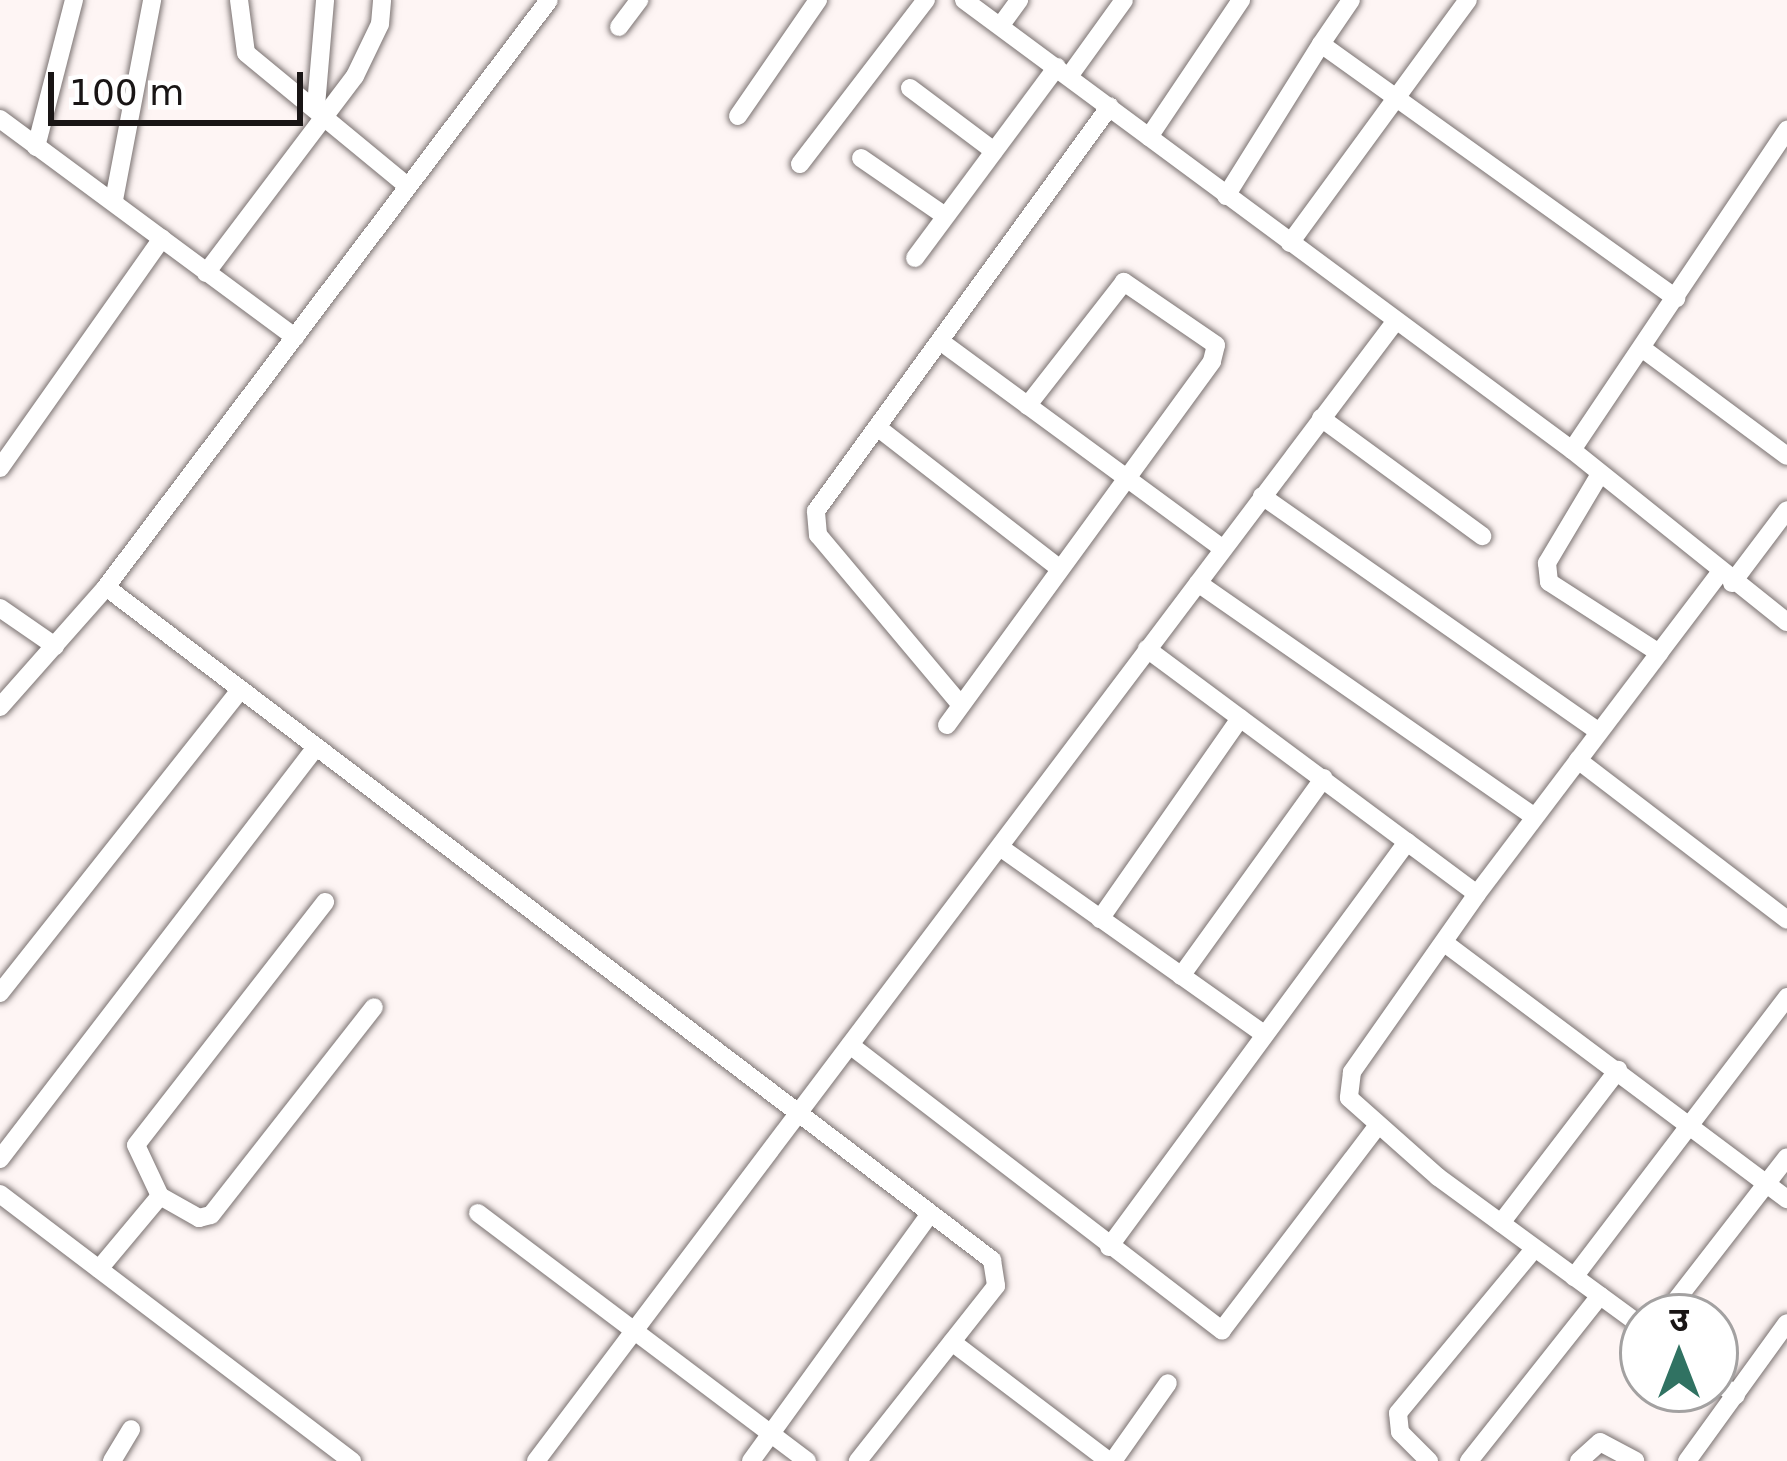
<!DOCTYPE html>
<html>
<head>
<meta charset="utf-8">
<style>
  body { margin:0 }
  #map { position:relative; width:1787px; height:1461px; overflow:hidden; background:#fef5f4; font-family:"DejaVu Sans","Noto Sans Devanagari",sans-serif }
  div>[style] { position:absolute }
  .roads { filter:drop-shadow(0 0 3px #7a7271) drop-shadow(0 0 3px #7a7271) }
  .minor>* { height:18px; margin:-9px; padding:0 9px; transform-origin:9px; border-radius:9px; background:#fff }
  span { translate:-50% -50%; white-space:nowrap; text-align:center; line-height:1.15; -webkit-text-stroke:10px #fff; paint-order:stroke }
  .north { position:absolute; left:1619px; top:1293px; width:120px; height:120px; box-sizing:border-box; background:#fff; border:3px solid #a3a1a1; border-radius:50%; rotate:0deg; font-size:33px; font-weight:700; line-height:48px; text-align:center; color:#191515 }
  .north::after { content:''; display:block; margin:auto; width:42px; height:54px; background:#307262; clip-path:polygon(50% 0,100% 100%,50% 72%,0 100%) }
  .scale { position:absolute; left:48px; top:72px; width:255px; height:54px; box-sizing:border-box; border:6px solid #191515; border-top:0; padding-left:15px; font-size:36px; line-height:42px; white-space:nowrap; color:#191515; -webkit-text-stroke:9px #fff; paint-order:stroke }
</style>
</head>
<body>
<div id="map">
  <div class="roads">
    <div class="minor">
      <i style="left:239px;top:0;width:53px;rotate:82.5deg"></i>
      <i style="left:246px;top:53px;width:207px;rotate:39.5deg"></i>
      <i style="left:964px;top:0;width:756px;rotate:36.51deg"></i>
      <i style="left:1572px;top:450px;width:275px;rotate:38.7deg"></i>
      <i style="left:1001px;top:25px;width:31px;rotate:-54deg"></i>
      <i style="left:619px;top:27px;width:34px;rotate:-53deg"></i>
      <i style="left:1321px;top:44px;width:53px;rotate:-55.7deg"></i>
      <i style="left:1070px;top:75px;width:92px;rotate:-54.2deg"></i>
      <i style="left:910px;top:88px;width:105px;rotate:36.9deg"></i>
      <i style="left:316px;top:106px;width:106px;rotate:-85.1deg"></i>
      <i style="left:738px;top:116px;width:141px;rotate:-55.4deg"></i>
      <i style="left:0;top:119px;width:367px;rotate:36.5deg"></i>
      <i style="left:1149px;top:137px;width:165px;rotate:-56.1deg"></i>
      <i style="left:36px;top:147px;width:152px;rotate:-75.5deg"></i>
      <i style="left:861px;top:158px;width:102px;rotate:34.6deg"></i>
      <i style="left:800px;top:164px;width:207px;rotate:-52.5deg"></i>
      <i style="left:1226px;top:196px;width:179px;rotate:-58deg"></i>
      <i style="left:1321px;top:44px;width:437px;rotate:35.6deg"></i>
      <i style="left:114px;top:200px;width:204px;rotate:-79.2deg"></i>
      <i style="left:1290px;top:243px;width:301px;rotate:-53.8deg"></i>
      <i style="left:915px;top:258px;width:238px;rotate:-53.4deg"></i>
      <i style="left:206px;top:273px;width:247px;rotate:-52.9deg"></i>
      <i style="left:355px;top:76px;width:58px;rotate:-64.3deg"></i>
      <i style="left:380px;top:24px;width:24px;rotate:-85deg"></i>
      <i style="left:940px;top:341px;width:351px;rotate:36.3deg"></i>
      <i style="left:1643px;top:349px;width:179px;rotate:36.6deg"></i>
      <i style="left:1321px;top:418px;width:200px;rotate:36.2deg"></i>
      <i style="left:877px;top:427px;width:230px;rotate:37.8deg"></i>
      <i style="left:1572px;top:450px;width:386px;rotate:-56.1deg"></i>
      <i style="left:0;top:468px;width:281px;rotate:-54.8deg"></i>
      <i style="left:1600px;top:474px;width:104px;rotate:120.8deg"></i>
      <i style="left:1547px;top:563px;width:19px;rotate:84deg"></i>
      <i style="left:1549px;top:582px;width:131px;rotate:32.8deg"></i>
      <i style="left:1659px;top:653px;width:99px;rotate:-52.8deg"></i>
      <i style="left:1262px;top:496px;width:411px;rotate:35deg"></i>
      <i style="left:1198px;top:583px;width:410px;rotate:34.8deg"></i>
      <i style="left:1732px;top:583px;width:91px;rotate:-53deg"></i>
      <i style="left:106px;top:587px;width:1113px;rotate:37.22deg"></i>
      <i style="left:992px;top:1260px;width:26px;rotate:81deg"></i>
      <i style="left:996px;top:1286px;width:223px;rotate:128.3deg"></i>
      <i style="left:0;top:608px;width:67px;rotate:34.6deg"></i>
      <i style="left:960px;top:704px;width:221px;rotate:-130deg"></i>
      <i style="left:818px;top:535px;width:24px;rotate:-95deg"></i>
      <i style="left:816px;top:511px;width:500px;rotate:-54.02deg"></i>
      <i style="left:0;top:707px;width:160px;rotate:-48.5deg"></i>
      <i style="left:106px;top:587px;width:735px;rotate:-52.96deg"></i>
      <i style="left:947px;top:725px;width:450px;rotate:-53.9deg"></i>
      <i style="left:1212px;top:361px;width:16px;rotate:-76deg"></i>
      <i style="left:1216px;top:345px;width:112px;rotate:-145.6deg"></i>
      <i style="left:1124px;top:282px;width:157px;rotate:128deg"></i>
      <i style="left:1578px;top:760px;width:263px;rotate:37.4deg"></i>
      <i style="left:1407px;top:842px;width:87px;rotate:36.6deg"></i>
      <i style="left:1477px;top:894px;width:218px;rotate:125.1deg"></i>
      <i style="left:1352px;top:1072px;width:26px;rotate:97deg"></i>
      <i style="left:1349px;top:1098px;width:119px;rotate:41.6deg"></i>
      <i style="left:1438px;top:1177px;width:254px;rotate:36.2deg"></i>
      <i style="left:1004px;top:850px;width:319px;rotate:35.3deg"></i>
      <i style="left:1477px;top:894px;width:302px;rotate:-52.9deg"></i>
      <i style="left:1100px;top:919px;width:245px;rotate:-55.1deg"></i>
      <i style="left:1446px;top:944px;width:426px;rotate:36.8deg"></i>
      <i style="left:1181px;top:976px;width:244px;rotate:-54.2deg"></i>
      <i style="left:0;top:993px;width:387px;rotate:-51.6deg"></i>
      <i style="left:850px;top:1045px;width:469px;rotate:37.5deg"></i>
      <i style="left:1222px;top:1330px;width:258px;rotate:-52.7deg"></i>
      <i style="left:0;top:1159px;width:519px;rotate:-52.51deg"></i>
      <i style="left:0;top:1194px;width:442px;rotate:37.2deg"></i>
      <i style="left:160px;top:1196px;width:56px;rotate:-115.2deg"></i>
      <i style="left:136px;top:1145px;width:308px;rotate:-52.1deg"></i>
      <i style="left:478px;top:1213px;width:412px;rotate:37deg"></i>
      <i style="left:1501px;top:1223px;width:193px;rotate:-52.6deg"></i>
      <i style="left:1109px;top:1247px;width:503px;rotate:-53.65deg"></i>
      <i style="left:1407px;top:842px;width:324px;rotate:-143.4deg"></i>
      <i style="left:99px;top:1269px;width:95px;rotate:-50.1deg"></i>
      <i style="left:160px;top:1196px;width:45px;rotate:29.4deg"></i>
      <i style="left:199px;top:1218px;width:12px;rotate:-14deg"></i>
      <i style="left:211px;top:1215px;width:264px;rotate:-51.9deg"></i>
      <i style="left:1574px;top:1277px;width:352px;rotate:-52.7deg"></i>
      <i style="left:1663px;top:1317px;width:202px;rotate:-52.2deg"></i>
      <i style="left:952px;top:1342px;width:197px;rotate:37.2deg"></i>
      <i style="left:1715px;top:1380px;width:26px;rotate:36deg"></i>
      <i style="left:112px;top:1461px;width:37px;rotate:-59deg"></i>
      <i style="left:536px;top:1461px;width:1427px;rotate:-52.98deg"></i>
      <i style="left:751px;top:1461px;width:305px;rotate:-54.1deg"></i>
      <i style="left:1113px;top:1461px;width:95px;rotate:-54.8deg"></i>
      <i style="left:1429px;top:1461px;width:41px;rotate:-135deg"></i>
      <i style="left:1400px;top:1432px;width:19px;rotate:-96deg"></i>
      <i style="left:1398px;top:1413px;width:214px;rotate:-50.3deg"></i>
      <i style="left:1469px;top:1461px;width:211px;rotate:-51.6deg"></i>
      <i style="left:1579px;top:1461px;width:28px;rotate:-42deg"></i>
      <i style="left:1600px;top:1442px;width:40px;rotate:28deg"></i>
      <i style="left:1687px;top:1461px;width:170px;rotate:-54.1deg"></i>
    </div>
  </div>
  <div class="north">उ</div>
  <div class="scale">100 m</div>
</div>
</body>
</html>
